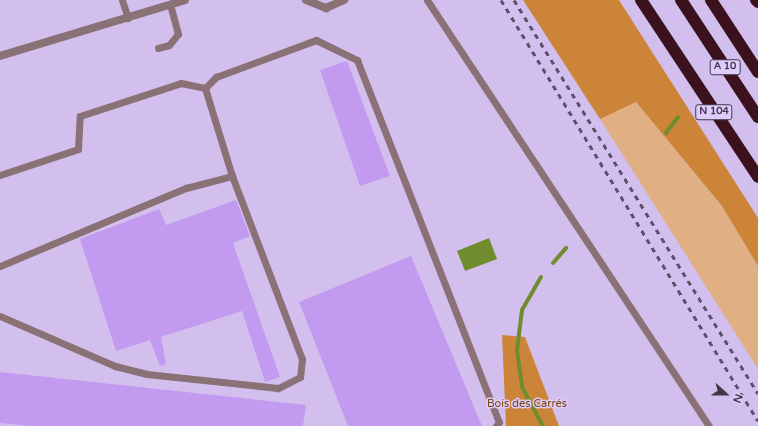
<!DOCTYPE html>
<html>
<head>
<meta charset="utf-8">
<style>
  body { margin:0 }
  #map { position:relative; width:758px; height:426px; overflow:hidden; background:#d3bfee; font-family:"Varela Round",sans-serif }
  div>[style] { position:absolute }
  .green>* { inset:0; background:#e0b084 }
  .forest>* { inset:0; background:#cc8538 }
  .water>* { inset:0; background:#708d2d }
  .stream>* { height:4px; margin:-2px; padding:0 2px; transform-origin:2px; border-radius:2px; background:#708d2d }
  .building>* { inset:0; background:#c29bf0 }
  .lane>* { height:7px; margin:-3.5px; padding:0 3.5px; transform-origin:3.5px; border-radius:3.5px; background:#897176 }
  .street>* { height:8px; margin:-4px; padding:0 4px; transform-origin:4px; border-radius:4px; background:#897176 }
  .highway>* { height:12px; margin:-6px; padding:0 6px; transform-origin:6px; border-radius:6px; background:#3c111e }
  .rail>* { height:3px; margin-top:-1.5px; transform-origin:0; background:repeating-linear-gradient(90deg,#5c516a 0 5px,transparent 0 10px) }
  span { translate:-50% -50%; white-space:nowrap; text-align:center; line-height:1.15; -webkit-text-stroke:3px #e0ccfc; paint-order:stroke }
  .shield-label span { padding:1px 3px; background:#e0ccfc; border:1px solid; border-radius:3px; -webkit-text-stroke-width:0 }
  .shield-label { font-size:10px; color:#3f374a; font-weight:700 }
  .park-label { font-size:11px; color:#75460b }
  .north { position:absolute; left:706px; top:374px; width:40px; height:40px; -webkit-text-stroke:3px #e0ccfc; paint-order:stroke; rotate:111deg; font-size:11px; font-weight:700; line-height:16px; text-align:center; color:#3f374a }
  .north::after { content:''; display:block; margin:auto; width:14px; height:18px; background:#3f374a; clip-path:polygon(50% 0,100% 100%,50% 72%,0 100%) }
</style>
</head>
<body>
<div id="map">
  <div class="green">
    <i style="clip-path:polygon(636px 102px,722px 206px,758px 266px,758px 369px,600px 119px)"></i>
  </div>
  <div class="forest">
    <i style="clip-path:polygon(523px 0,619px 0,758px 218px,758px 266px,722px 206px,636px 102px,600px 119px)"></i>
    <i style="clip-path:polygon(502px 335px,525px 337px,559px 426px,506px 426px)"></i>
  </div>
  <div class="water">
    <i style="clip-path:polygon(489px 238px,497px 259px,465px 271px,457px 251px)"></i>
  </div>
  <div class="stream">
    <i style="left:666px;top:133px;width:20px;rotate:-53deg"></i>
    <i style="left:553px;top:263px;width:20px;rotate:-49deg"></i>
    <i style="left:541px;top:277px;width:38px;rotate:120deg"></i>
    <i style="left:522px;top:310px;width:40px;rotate:97.1deg"></i>
    <i style="left:517px;top:350px;width:37px;rotate:82deg"></i>
    <i style="left:522px;top:387px;width:44px;rotate:61.7deg"></i>
  </div>
  <div class="building">
    <i style="clip-path:polygon(347px 61px,390px 176px,360px 186px,320px 70px)"></i>
    <i style="clip-path:polygon(236px 200px,250px 236px,233px 243px,280px 377px,265px 382px,242px 311px,161px 337px,166px 364px,160px 366px,150px 340px,116px 351px,80px 239px,159px 209px,166px 225px)"></i>
    <i style="clip-path:polygon(411px 256px,482px 426px,348px 426px,299px 302px)"></i>
    <i style="clip-path:polygon(0 372px,306px 405px,303px 426px,29px 426px,0 423px)"></i>
  </div>
  <div class="lane">
    <i style="left:122px;top:0;width:19px;rotate:72deg"></i>
    <i style="left:427px;top:0;width:511px;rotate:56.5deg"></i>
    <i style="left:158px;top:48px;width:11px;rotate:-15deg"></i>
    <i style="left:169px;top:45px;width:14px;rotate:-51deg"></i>
    <i style="left:178px;top:34px;width:30px;rotate:-105deg"></i>
    <i style="left:0;top:175px;width:82px;rotate:-18.4deg"></i>
    <i style="left:78px;top:149px;width:33px;rotate:-87deg"></i>
    <i style="left:80px;top:116px;width:106px;rotate:-18.1deg"></i>
    <i style="left:181px;top:83px;width:25px;rotate:12deg"></i>
    <i style="left:232px;top:176px;width:92px;rotate:-107.1deg"></i>
    <i style="left:205px;top:88px;width:16px;rotate:-45deg"></i>
    <i style="left:216px;top:77px;width:107px;rotate:-20.3deg"></i>
    <i style="left:316px;top:40px;width:46px;rotate:26deg"></i>
    <i style="left:357px;top:60px;width:389px;rotate:68.6deg"></i>
    <i style="left:499px;top:422px;width:5px;rotate:127deg"></i>
    <i style="left:0;top:266px;width:202px;rotate:-22.8deg"></i>
    <i style="left:186px;top:188px;width:48px;rotate:-14.6deg"></i>
    <i style="left:232px;top:176px;width:196px;rotate:69.1deg"></i>
    <i style="left:302px;top:359px;width:18px;rotate:96deg"></i>
    <i style="left:300px;top:377px;width:25px;rotate:153deg"></i>
    <i style="left:278px;top:388px;width:132px;rotate:-173.9deg"></i>
    <i style="left:147px;top:374px;width:33px;rotate:-166deg"></i>
    <i style="left:115px;top:366px;width:125px;rotate:-156.5deg"></i>
  </div>
  <div class="street">
    <i style="left:306px;top:0;width:22px;rotate:22deg"></i>
    <i style="left:326px;top:8px;width:20px;rotate:-24deg"></i>
    <i style="left:0;top:56px;width:193px;rotate:-16.8deg"></i>
  </div>
  <div class="highway">
    <i style="left:641px;top:0;width:212px;rotate:56.5deg"></i>
    <i style="left:681px;top:0;width:140px;rotate:56.7deg"></i>
    <i style="left:711px;top:0;width:86px;rotate:56.9deg"></i>
    <i style="left:756px;top:0;width:3px;rotate:45deg"></i>
  </div>
  <div class="rail">
    <i style="left:501px;top:0;width:493px;rotate:58.6deg"></i>
    <i style="left:514px;top:0;width:463px;rotate:58.2deg"></i>
  </div>
  <div class="shield-label">
    <span style="left:725px;top:67px">A 10</span>
    <span style="left:714px;top:112px">N 104</span>
  </div>
  <div class="park-label">
    <span style="left:527px;top:404px">Bois des Carrés</span>
  </div>
  <div class="north">N</div>
</div>
</body>
</html>
